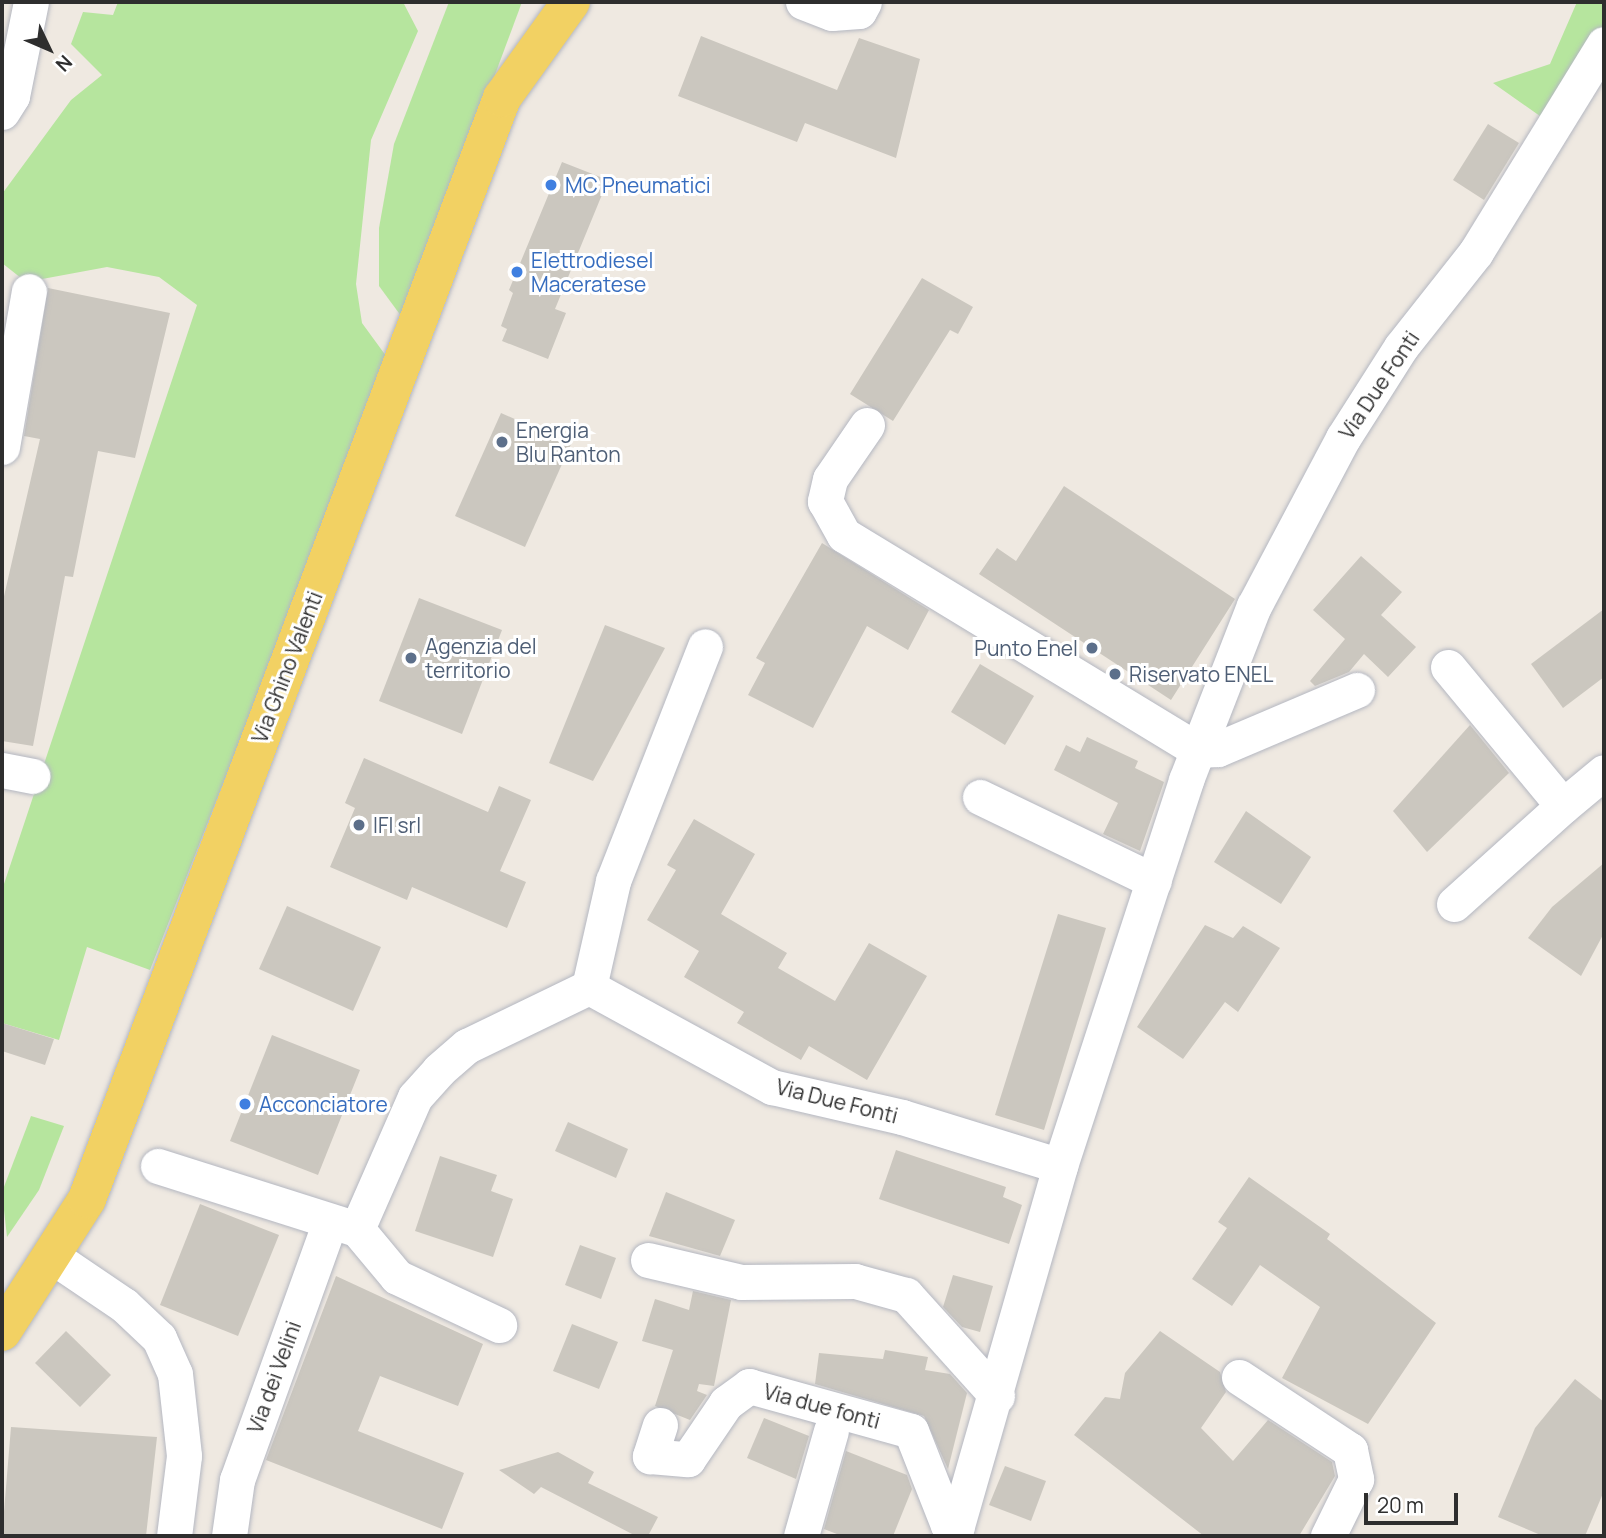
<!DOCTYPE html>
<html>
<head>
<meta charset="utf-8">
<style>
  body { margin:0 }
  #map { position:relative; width:1606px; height:1538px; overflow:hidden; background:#efe9e1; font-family:Manrope,sans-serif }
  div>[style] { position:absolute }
  .green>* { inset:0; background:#b6e59e }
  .building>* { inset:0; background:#cbc7bf }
  .roads { filter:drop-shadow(0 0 2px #b4b7c1) drop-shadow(0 0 2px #b4b7c1) }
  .minor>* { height:35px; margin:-17.5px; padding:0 17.5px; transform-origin:17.5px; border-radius:17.5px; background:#fff }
  .major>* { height:38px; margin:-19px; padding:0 19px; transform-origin:19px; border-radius:19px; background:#f2d163 }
  .dots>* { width:19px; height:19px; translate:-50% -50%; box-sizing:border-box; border:4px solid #fff; border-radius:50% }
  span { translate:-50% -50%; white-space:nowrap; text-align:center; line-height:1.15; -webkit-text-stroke:6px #fff; paint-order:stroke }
  .shop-label { font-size:21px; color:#366cbe }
  .left { translate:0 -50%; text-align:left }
  .street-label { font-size:21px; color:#2e2e2e }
  .service-label { font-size:21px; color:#4e5e75 }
  .right { translate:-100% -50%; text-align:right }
  .frame { position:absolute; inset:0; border:4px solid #2e2e2e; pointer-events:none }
  .north { position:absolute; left:14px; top:14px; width:70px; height:70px; -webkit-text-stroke:5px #fff; paint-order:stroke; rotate:134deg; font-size:19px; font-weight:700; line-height:28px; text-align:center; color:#2e2e2e }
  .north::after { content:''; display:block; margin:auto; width:24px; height:32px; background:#2e2e2e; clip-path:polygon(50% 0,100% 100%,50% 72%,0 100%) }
  .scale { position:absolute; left:1364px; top:1493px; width:94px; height:32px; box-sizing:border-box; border:4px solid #2e2e2e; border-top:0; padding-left:9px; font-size:21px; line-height:24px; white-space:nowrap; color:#2e2e2e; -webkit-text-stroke:5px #fff; paint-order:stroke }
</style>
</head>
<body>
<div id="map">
  <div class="green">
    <i style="clip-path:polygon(118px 2px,403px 2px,418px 31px,371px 140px,356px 284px,362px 323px,389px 360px,150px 970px,87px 947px,59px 1040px,2px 1023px,2px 890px,197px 305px,159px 277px,107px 267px,26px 282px,2px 263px,2px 194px,71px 100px,102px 75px,71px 44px,83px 12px,113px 15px)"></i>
    <i style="clip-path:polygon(449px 2px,522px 2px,404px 320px,379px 286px,379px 228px,394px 144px)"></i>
    <i style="clip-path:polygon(1577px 2px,1604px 2px,1604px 30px,1547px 121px,1493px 83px,1550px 64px)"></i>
    <i style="clip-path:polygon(31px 1116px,64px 1126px,39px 1190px,7px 1237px,2px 1192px)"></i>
  </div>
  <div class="building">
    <i style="clip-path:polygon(701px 36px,837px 90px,859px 38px,920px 59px,896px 158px,805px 123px,797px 142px,678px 96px)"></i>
    <i style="clip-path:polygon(1488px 124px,1519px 143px,1484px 200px,1453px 180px)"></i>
    <i style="clip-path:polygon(562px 162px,608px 180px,555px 309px,566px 313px,548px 359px,502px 341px,507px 329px,501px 326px,513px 293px,509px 290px)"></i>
    <i style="clip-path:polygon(922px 278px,973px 307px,958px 334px,950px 330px,893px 421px,850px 394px)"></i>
    <i style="clip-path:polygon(48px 288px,170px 313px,135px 458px,98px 451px,73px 577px,65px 576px,33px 746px,2px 741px,2px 605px,40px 439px,24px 436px)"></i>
    <i style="clip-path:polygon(501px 413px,571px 444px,525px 547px,455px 516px)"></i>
    <i style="clip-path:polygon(1064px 486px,1235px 599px,1171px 700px,979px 574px,997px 548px,1016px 561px)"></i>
    <i style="clip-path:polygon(822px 543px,929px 610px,908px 650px,867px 626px,813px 728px,748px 695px,765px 663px,756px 658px)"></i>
    <i style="clip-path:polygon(1361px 556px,1402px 592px,1381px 615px,1416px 647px,1388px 677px,1364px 654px,1349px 672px,1315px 686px,1310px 681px,1345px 639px,1313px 610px)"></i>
    <i style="clip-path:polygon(419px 598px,502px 630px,462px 734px,379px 701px)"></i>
    <i style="clip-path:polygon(1604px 609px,1604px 677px,1563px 708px,1531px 664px)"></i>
    <i style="clip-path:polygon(605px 625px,665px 648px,593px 781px,549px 763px)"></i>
    <i style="clip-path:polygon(980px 664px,1034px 696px,1005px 745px,951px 712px)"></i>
    <i style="clip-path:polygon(1470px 725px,1509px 773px,1427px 852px,1393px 811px)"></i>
    <i style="clip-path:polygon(1087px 737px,1138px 761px,1135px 768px,1164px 782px,1140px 851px,1103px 834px,1118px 803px,1054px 770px,1066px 745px,1080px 752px)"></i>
    <i style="clip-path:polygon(364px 758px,488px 812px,499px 786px,531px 800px,500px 871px,526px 882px,507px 928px,412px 887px,407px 900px,330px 867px,355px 808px,345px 803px)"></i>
    <i style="clip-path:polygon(1246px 811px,1311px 857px,1281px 904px,1214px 862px)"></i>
    <i style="clip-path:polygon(694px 819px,755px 854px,721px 914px,787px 953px,778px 968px,835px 1001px,869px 943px,927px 976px,867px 1080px,809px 1046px,801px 1060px,737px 1023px,744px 1012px,684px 977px,699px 951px,647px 920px,676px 870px,667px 865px)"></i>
    <i style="clip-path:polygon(1604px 863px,1604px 933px,1581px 976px,1528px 938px,1552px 907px)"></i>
    <i style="clip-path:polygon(287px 906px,381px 947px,353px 1011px,259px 969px)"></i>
    <i style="clip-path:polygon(1058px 914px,1106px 928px,1044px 1130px,995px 1115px)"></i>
    <i style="clip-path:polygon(1205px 925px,1233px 938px,1243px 926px,1280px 948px,1238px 1012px,1225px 1002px,1183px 1059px,1137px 1027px)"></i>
    <i style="clip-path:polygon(2px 1023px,54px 1039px,45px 1065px,2px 1051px)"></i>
    <i style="clip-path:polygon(272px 1035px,360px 1070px,318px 1175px,230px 1141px)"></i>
    <i style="clip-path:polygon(568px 1122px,628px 1149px,616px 1178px,555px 1151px)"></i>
    <i style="clip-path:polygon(896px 1150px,1006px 1187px,1003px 1197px,1022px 1205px,1009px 1244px,879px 1199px)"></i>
    <i style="clip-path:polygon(440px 1156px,497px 1175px,491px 1191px,513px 1199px,493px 1257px,415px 1231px)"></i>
    <i style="clip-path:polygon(1249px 1177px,1330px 1234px,1327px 1239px,1436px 1323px,1368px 1424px,1282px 1378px,1320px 1307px,1260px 1265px,1232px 1306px,1192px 1279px,1227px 1228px,1218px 1222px)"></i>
    <i style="clip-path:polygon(666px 1192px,735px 1220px,720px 1256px,649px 1236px)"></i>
    <i style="clip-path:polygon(200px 1204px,279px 1235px,238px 1336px,160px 1305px)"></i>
    <i style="clip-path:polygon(580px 1245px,616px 1258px,601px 1299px,565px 1285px)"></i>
    <i style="clip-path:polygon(953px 1275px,993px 1286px,980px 1332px,962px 1327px,943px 1307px)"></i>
    <i style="clip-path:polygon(336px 1276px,483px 1344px,458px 1406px,380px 1376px,358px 1431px,464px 1473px,442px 1529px,266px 1460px)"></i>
    <i style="clip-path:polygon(693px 1291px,731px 1300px,714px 1386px,699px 1384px,697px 1391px,707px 1395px,690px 1420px,655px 1406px,673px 1350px,642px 1341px,655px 1299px,689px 1310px)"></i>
    <i style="clip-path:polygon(572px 1324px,618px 1342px,599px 1389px,553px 1371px)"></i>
    <i style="clip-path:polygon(66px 1331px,111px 1375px,80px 1407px,35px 1363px)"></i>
    <i style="clip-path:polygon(1160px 1331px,1220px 1372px,1226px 1392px,1201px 1428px,1233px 1461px,1268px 1420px,1332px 1462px,1335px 1476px,1299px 1536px,1204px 1536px,1074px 1435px,1105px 1397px,1120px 1399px,1125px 1373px)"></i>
    <i style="clip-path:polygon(885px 1350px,928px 1357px,925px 1370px,950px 1374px,967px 1393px,948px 1469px,924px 1416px,815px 1384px,819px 1353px,883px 1359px)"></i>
    <i style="clip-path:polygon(1575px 1379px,1604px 1402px,1604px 1491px,1585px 1536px,1543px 1536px,1498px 1517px,1535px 1428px)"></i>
    <i style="clip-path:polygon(764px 1418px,809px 1436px,796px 1479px,747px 1458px)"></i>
    <i style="clip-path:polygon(11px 1427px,157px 1437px,146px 1536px,2px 1536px)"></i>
    <i style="clip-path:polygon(846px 1451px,907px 1475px,912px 1489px,893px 1536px,842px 1536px,824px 1529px)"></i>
    <i style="clip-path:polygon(558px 1452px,594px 1472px,588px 1483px,658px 1517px,648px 1536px,636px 1536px,541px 1487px,534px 1494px,499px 1470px)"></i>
    <i style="clip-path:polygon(1005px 1466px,1046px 1481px,1031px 1521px,989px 1505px)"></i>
  </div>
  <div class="roads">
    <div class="minor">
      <i style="left:803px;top:2px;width:31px;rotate:21deg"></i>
      <i style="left:832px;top:13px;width:27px;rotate:-4deg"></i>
      <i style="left:859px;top:11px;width:10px;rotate:-61deg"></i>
      <i style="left:2px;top:112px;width:19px;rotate:-58deg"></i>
      <i style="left:12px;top:96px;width:96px;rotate:-78.6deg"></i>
      <i style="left:867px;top:425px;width:65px;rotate:124.4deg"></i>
      <i style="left:830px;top:479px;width:23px;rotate:103deg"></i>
      <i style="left:825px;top:501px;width:39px;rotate:61deg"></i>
      <i style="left:844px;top:535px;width:413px;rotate:31.3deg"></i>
      <i style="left:1197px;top:750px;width:21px;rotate:-3deg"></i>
      <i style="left:1218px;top:749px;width:151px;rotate:-23deg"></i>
      <i style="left:2px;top:447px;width:158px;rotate:-80.2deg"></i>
      <i style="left:1448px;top:667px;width:180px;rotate:50.4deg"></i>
      <i style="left:1563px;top:806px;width:53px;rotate:-39.7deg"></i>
      <i style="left:2px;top:770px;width:31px;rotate:11deg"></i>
      <i style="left:980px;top:797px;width:193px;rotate:25.8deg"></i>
      <i style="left:1454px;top:904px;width:147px;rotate:-42deg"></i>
      <i style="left:589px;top:987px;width:109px;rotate:-77.2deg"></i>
      <i style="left:613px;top:881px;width:252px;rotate:-68.6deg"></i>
      <i style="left:158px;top:1166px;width:209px;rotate:17.6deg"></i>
      <i style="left:357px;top:1229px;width:62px;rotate:50.2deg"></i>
      <i style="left:397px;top:1277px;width:113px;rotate:25.2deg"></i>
      <i style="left:357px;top:1229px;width:144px;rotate:-66.3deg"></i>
      <i style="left:415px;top:1097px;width:36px;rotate:-48deg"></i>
      <i style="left:439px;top:1070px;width:37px;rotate:-41deg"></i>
      <i style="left:467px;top:1046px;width:136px;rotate:-25.8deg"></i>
      <i style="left:589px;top:987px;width:209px;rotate:28.7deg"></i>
      <i style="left:772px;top:1087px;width:133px;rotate:13deg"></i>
      <i style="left:902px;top:1117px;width:165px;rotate:17.2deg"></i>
      <i style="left:53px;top:1257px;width:86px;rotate:34.1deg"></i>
      <i style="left:124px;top:1305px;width:48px;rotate:43.3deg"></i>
      <i style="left:159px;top:1338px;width:39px;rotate:66deg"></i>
      <i style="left:175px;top:1374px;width:82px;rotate:83.7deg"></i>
      <i style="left:184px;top:1456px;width:81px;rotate:97.1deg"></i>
      <i style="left:648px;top:1260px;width:96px;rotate:13.3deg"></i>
      <i style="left:741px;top:1282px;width:114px;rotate:-0.5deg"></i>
      <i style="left:855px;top:1281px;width:53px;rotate:15.4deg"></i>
      <i style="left:906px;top:1295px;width:136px;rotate:48deg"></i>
      <i style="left:1239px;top:1377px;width:133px;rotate:33.3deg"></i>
      <i style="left:1350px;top:1450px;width:30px;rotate:78deg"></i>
      <i style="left:1356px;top:1479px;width:64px;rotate:116.2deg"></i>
      <i style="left:660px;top:1425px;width:33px;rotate:108deg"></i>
      <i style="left:650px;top:1456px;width:38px;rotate:5deg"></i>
      <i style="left:688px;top:1459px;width:68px;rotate:-55.8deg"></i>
      <i style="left:726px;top:1403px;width:29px;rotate:-36deg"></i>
      <i style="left:749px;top:1386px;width:168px;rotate:15.5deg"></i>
      <i style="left:911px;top:1431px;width:101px;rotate:68.5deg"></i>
      <i style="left:948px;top:1525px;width:9px;rotate:13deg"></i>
      <i style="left:229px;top:1536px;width:57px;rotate:-81.9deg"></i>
      <i style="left:237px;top:1480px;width:275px;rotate:-70.2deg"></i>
      <i style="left:801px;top:1536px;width:109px;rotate:-74.1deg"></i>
      <i style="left:954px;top:1536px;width:385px;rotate:-74deg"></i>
      <i style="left:1060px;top:1166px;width:406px;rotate:-71.9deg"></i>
      <i style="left:1186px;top:780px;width:187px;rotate:-68.7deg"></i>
      <i style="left:1254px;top:606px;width:190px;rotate:-62.1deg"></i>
      <i style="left:1343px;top:438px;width:108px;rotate:-57.5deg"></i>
      <i style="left:1401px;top:347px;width:121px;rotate:-51.7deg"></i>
      <i style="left:1476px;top:252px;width:244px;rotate:-58.4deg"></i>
    </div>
    <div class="major">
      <i style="left:2px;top:1332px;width:158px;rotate:-57.4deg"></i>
      <i style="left:87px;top:1199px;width:1177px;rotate:-69.35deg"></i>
      <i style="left:502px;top:98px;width:118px;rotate:-54.3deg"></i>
    </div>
  </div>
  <div class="dots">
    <i style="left:551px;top:185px;background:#3f7fe0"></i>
    <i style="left:517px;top:272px;background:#3f7fe0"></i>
    <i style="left:502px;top:442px;background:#5c6f8a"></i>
    <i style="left:1092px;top:648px;background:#5c6f8a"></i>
    <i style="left:411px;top:658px;background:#5c6f8a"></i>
    <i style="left:1115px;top:674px;background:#5c6f8a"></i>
    <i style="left:359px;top:825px;background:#5c6f8a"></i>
    <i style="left:245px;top:1104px;background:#3f7fe0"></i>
  </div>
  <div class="shop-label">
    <span class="left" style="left:565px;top:185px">MC Pneumatici</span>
    <span class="left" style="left:531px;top:272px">Elettrodiesel<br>Maceratese</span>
    <span class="left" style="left:259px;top:1104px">Acconciatore</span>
  </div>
  <div class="street-label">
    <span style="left:1379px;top:385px;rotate:-56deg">Via Due Fonti</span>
    <span style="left:287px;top:667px;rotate:-69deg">Via Ghino Valenti</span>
    <span style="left:837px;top:1101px;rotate:14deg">Via Due Fonti</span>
    <span style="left:274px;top:1377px;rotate:-70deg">Via dei Velini</span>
    <span style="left:822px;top:1406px;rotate:15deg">Via due fonti</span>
  </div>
  <div class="service-label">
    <span class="left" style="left:516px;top:442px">Energia<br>Blu Ranton</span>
    <span class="left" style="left:425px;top:658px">Agenzia del<br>territorio</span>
    <span class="right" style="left:1078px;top:648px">Punto Enel</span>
    <span class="left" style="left:1129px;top:674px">Riservato ENEL</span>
    <span class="left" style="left:373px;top:825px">IFI srl</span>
  </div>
  <div class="frame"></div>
  <div class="north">N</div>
  <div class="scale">20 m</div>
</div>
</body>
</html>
